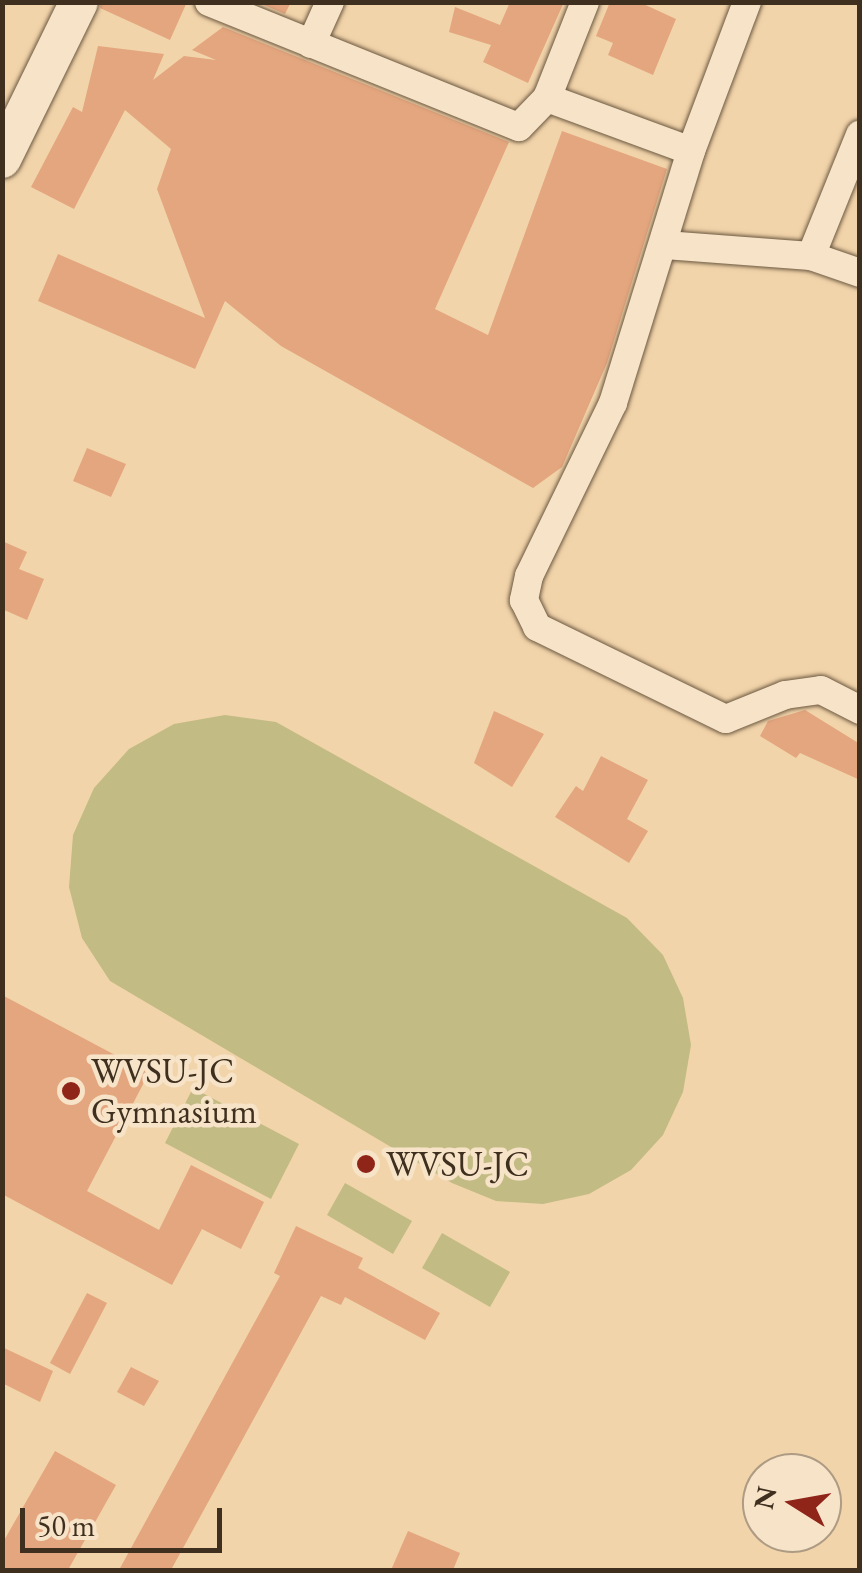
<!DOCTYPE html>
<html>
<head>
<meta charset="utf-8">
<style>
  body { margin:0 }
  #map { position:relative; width:862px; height:1573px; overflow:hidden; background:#f2d4aa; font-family:"EB Garamond",serif }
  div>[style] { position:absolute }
  .green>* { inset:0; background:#c2bb84 }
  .building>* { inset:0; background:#e4a67e }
  .roads { filter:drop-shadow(0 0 2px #6b5841) drop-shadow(0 0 2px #6b5841) }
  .minor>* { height:28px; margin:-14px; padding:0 14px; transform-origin:14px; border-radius:14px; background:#f7e3c8 }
  .secondary>* { height:38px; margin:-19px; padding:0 19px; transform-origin:19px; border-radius:19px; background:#f7e3c8 }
  .dots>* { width:28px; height:28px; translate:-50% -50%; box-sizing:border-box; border:5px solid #f7e3c8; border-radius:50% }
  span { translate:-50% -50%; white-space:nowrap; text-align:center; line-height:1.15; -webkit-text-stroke:9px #f7e3c8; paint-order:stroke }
  .poi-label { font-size:35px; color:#3e2f1e }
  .left { translate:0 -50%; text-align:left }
  .frame { position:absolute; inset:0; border:5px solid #3e2f1e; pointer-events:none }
  .north { position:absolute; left:742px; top:1453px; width:100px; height:100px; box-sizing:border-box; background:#f7e3c8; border:2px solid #ad9b84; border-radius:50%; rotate:281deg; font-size:28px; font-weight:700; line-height:40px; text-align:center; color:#3e2f1e }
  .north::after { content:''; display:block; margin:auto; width:35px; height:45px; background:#8f2418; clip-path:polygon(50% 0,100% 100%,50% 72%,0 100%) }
  .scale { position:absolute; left:20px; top:1508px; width:202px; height:45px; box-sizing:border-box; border:5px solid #3e2f1e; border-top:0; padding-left:12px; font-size:30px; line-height:35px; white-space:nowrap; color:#3e2f1e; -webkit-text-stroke:8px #f7e3c8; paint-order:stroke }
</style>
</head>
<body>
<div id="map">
  <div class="green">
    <i style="clip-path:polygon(225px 715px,276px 722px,627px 918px,663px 955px,683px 998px,691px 1045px,683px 1092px,663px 1135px,631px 1170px,589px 1194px,543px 1204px,496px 1201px,452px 1183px,110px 981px,82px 938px,69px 887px,73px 835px,94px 788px,129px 749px,174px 724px)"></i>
    <i style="clip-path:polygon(193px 1088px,299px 1144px,271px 1199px,165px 1143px)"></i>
    <i style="clip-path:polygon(345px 1183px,412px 1221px,393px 1254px,327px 1215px)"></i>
    <i style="clip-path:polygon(442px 1233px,510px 1272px,490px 1307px,422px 1268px)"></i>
  </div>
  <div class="building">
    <i style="clip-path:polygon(101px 2px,187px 2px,170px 40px,100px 8px)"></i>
    <i style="clip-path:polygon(257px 2px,291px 2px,285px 14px)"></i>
    <i style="clip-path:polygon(510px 2px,564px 2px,528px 83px,483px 62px,491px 45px,449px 32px,455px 7px,500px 25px)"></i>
    <i style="clip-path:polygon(610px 2px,639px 2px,676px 19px,653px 75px,608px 55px,613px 43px,596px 36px)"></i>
    <i style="clip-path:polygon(223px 27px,509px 142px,435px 309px,488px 335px,562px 131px,667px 169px,607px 363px,562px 467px,533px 488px,281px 346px,225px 301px,195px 369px,38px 301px,58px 254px,205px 318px,157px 189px,171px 149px,125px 110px,74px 209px,31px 187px,73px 107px,82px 112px,98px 46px,164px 54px,153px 80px,184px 56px,216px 60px,192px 50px)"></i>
    <i style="clip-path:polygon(87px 448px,126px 464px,111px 497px,73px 481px)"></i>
    <i style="clip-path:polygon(2px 541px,27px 552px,19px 569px,44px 579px,27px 620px,2px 609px)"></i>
    <i style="clip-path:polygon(805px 710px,860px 744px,860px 780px,800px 753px,796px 758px,760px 736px,768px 721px)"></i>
    <i style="clip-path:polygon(494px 711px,544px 734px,512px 787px,474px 763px)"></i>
    <i style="clip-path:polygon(601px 756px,648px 780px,627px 819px,648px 831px,629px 863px,555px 817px,576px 786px,583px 791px)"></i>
    <i style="clip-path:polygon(2px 995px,149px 1073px,87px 1191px,159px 1230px,191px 1165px,264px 1202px,241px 1249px,202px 1229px,172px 1285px,2px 1194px)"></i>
    <i style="clip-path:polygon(296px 1226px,363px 1258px,358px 1268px,440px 1313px,425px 1340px,345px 1297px,341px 1305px,321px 1296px,171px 1570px,119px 1570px,280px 1276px,274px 1273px)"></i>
    <i style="clip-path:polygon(87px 1293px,107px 1303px,70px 1374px,50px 1363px)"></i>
    <i style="clip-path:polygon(2px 1347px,53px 1371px,40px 1402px,2px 1383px)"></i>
    <i style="clip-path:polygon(131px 1367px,159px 1381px,144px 1406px,117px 1392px)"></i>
    <i style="clip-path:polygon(55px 1451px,116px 1485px,68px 1570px,2px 1570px,2px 1544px)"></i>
    <i style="clip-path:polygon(408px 1531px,460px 1553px,453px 1570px,391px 1570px)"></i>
  </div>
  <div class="roads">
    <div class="minor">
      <i style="left:209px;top:2px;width:334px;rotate:22deg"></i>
      <i style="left:519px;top:127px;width:40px;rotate:-46deg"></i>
      <i style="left:547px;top:98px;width:103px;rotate:-68.4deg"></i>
      <i style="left:747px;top:2px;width:159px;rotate:110.6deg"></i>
      <i style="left:691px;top:151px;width:264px;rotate:107.2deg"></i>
      <i style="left:613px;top:403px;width:192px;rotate:115.9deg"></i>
      <i style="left:529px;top:576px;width:25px;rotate:102deg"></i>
      <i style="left:524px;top:600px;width:30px;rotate:64deg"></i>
      <i style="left:537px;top:627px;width:210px;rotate:26deg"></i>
      <i style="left:726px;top:719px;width:64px;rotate:-22.1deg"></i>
      <i style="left:785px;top:695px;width:36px;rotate:-8deg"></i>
      <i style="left:821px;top:690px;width:44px;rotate:27.1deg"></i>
      <i style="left:311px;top:44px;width:46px;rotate:-65.7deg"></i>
      <i style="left:547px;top:98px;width:153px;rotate:20.2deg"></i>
      <i style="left:665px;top:245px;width:146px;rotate:4.3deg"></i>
      <i style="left:811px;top:256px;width:52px;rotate:19.1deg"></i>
      <i style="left:811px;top:256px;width:131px;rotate:-68deg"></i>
    </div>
    <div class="secondary">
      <i style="left:2px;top:159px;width:175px;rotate:-63.9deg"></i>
    </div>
  </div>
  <div class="dots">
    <i style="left:71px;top:1091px;background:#8f2418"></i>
    <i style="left:366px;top:1164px;background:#8f2418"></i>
  </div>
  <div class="poi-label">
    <span class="left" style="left:91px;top:1091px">WVSU-JC<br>Gymnasium</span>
    <span class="left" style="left:386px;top:1164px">WVSU-JC</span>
  </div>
  <div class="frame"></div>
  <div class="north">N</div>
  <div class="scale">50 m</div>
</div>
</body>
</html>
